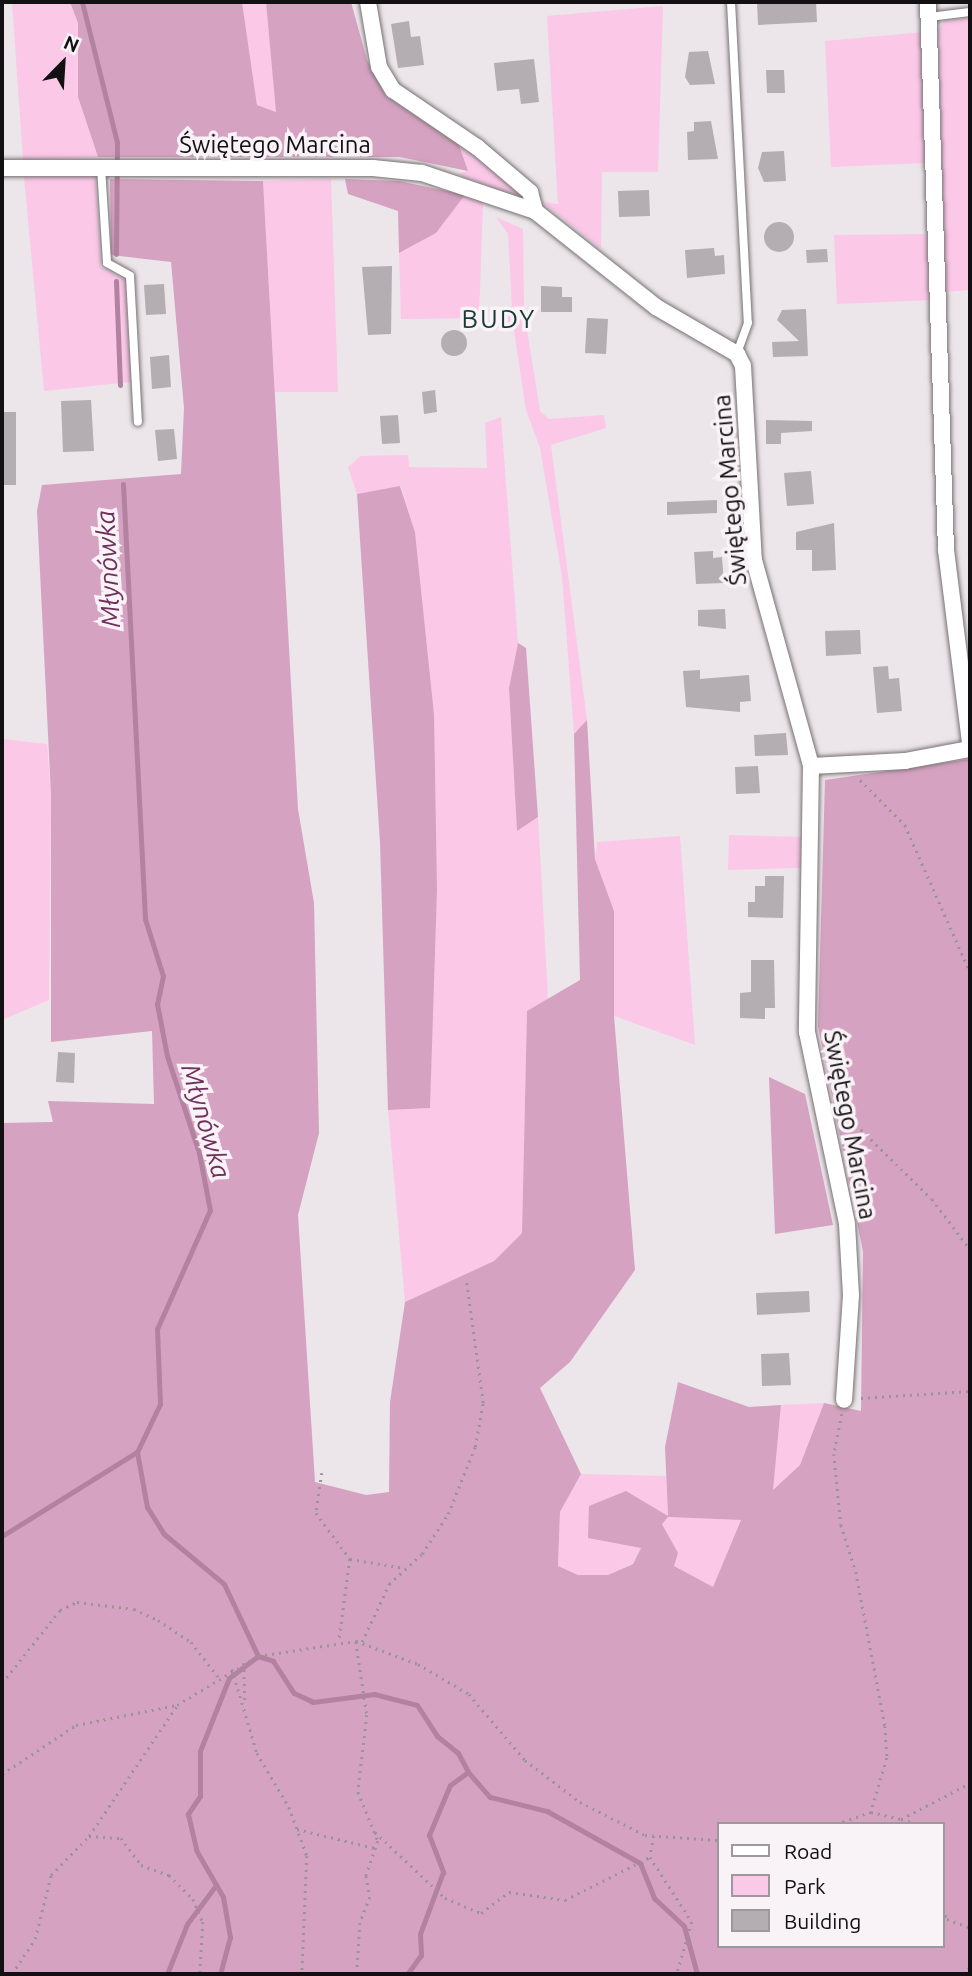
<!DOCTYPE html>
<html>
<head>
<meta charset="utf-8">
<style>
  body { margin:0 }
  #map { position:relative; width:972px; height:1976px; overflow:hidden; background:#ece5e9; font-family:Ubuntu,sans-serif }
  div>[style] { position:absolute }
  .green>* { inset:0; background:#fbc8e7 }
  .forest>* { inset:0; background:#d6a2c1 }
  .stream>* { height:5px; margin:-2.5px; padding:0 2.5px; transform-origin:2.5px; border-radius:2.5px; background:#b482a1 }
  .building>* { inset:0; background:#b4adb1 }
  .round { border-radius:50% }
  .path>* { height:2.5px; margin-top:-1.25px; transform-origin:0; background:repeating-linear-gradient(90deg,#999497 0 2px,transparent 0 7px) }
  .roads { filter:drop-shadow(0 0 2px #777174) drop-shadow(0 0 2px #777174) }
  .lane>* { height:8px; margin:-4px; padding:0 4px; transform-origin:4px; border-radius:4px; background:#fff }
  .street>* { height:16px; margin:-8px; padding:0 8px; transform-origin:8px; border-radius:8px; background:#fff }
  span { translate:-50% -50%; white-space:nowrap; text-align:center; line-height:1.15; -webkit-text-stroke:7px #f9f2f6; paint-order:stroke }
  .street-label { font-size:24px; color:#121012 }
  .neighbourhood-label { font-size:26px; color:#173a38; letter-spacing:2px }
  .water-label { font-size:26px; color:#6f315b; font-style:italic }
  .frame { position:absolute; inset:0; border:4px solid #121012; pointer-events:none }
  .legend { position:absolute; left:717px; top:1822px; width:228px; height:126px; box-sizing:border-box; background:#f9f2f6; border:2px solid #9d989b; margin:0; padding:9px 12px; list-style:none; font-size:21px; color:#121012 }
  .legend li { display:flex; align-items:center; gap:14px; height:35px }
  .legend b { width:35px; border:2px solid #9d989b }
  .north { position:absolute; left:28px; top:28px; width:70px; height:70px; -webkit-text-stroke:5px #f9f2f6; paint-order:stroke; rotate:24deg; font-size:19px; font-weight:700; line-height:28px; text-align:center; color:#121012 }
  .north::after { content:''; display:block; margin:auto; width:24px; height:32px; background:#121012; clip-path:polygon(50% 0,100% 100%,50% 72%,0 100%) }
</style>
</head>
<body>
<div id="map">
  <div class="green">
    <i style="clip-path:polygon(12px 2px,70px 2px,78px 23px,78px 97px,98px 157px,23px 160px)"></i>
    <i style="clip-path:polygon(242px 2px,266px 2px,277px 112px,257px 105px)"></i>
    <i style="clip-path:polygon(663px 6px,658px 172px,602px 172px,601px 249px,542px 202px,558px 204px,547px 16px)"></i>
    <i style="clip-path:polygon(970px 18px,970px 290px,945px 292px,938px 30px,945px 21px)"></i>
    <i style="clip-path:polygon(924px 32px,927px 163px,831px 167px,825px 41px)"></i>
    <i style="clip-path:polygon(459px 145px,519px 189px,517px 197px,457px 174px,468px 171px)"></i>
    <i style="clip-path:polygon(95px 174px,101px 267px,127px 281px,131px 382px,44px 391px,24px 177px)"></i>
    <i style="clip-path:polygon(331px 179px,338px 392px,275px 392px,263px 181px)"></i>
    <i style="clip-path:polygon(465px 195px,483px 202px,479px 318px,401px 319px,399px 253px,436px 233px)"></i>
    <i style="clip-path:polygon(496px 217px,523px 229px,524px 311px,540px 411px,549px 419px,604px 415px,606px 428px,551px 445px,587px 720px,574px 734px,562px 576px,540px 448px,526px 410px,514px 330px,496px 328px,495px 310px,512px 306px,508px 234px)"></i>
    <i style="clip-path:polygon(931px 234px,933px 300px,837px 304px,834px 235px)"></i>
    <i style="clip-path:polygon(501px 417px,518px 643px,509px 688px,517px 831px,538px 817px,548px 999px,527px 1011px,522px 1233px,494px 1261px,405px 1302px,388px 1110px,430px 1108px,434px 714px,415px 532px,401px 486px,357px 494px,348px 467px,361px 456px,408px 455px,409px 467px,487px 468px,485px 423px)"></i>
    <i style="clip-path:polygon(2px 739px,47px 744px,51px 795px,49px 1000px,2px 1020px)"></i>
    <i style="clip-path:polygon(729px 835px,804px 837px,802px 868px,728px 870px)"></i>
    <i style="clip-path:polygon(680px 836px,695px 1045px,614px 1016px,614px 911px,595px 859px,597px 842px)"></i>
    <i style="clip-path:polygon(824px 1403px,800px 1465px,772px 1491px,781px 1405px)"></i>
    <i style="clip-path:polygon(581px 1474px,666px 1476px,668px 1517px,741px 1520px,713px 1588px,674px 1566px,677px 1553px,662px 1523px,668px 1517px,588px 1537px,641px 1548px,633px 1563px,608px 1575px,578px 1575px,558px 1566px,560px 1512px)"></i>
  </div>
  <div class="forest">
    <i style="clip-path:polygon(70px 2px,242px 2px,257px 105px,276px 112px,266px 2px,351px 2px,367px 60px,386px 96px,459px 145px,468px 171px,400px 157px,98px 157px,78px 97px,78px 23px)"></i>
    <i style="clip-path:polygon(evenodd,110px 179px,263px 181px,298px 809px,314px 903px,319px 1133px,298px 1215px,315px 1482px,366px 1495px,389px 1492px,390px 1402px,405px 1302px,494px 1261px,522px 1233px,527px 1011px,580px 980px,574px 734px,587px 720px,595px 859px,614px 911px,614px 1016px,635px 1270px,570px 1362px,540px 1388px,581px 1474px,560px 1512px,558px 1566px,578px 1575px,608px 1575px,633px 1564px,641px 1548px,588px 1538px,589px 1506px,626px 1491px,668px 1516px,665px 1447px,678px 1382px,749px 1407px,781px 1405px,773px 1490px,800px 1465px,824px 1403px,861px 1411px,863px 1252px,818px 1026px,825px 780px,970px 759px,970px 1974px,2px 1974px,2px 1123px,53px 1122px,48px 1101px,154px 1104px,152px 1031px,51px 1042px,51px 795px,37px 511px,42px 485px,181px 474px,184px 408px,171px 262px,111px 255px,110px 179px,668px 1517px,741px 1520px,713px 1587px,674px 1566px,678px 1553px,662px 1524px,668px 1517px,110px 179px,718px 1824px,942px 1824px,942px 1946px,718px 1946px,718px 1824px)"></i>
    <i style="clip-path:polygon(345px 179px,399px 181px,465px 195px,436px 233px,399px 253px,398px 211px,348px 194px)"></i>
    <i style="clip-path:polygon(400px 486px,415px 532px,434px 714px,437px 889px,430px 1108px,388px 1110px,380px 842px,357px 494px)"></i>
    <i style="clip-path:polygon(518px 643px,526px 648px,538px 817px,517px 831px,509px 688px)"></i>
    <i style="clip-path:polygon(769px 1077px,805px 1094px,833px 1225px,775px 1234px)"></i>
  </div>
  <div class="stream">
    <i style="left:82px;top:2px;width:144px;rotate:76deg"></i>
    <i style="left:117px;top:142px;width:112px;rotate:90.5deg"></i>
    <i style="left:116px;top:281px;width:104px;rotate:87.8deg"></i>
    <i style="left:123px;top:484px;width:436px;rotate:87.1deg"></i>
    <i style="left:145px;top:919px;width:60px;rotate:72.5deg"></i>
    <i style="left:163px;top:976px;width:29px;rotate:102deg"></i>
    <i style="left:157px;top:1004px;width:53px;rotate:79.1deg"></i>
    <i style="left:167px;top:1056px;width:102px;rotate:71.7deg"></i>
    <i style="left:199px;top:1153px;width:58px;rotate:79.1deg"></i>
    <i style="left:210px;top:1210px;width:130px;rotate:114deg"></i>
    <i style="left:157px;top:1329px;width:75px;rotate:87.7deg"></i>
    <i style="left:160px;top:1404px;width:53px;rotate:115.6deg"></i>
    <i style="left:137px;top:1452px;width:56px;rotate:79.7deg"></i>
    <i style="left:147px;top:1507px;width:32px;rotate:58deg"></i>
    <i style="left:164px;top:1534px;width:78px;rotate:39.8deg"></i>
    <i style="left:224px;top:1584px;width:80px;rotate:64.7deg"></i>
    <i style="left:258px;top:1656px;width:36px;rotate:143deg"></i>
    <i style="left:229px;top:1678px;width:79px;rotate:111.7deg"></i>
    <i style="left:200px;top:1751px;width:45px;rotate:90deg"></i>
    <i style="left:200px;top:1796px;width:22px;rotate:124deg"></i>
    <i style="left:188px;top:1814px;width:37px;rotate:77deg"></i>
    <i style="left:196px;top:1850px;width:54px;rotate:60.1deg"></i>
    <i style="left:223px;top:1897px;width:41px;rotate:80.1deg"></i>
    <i style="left:230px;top:1937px;width:38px;rotate:105deg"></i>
    <i style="left:2px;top:1536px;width:159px;rotate:-31.9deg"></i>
    <i style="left:258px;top:1656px;width:16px;rotate:18deg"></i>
    <i style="left:273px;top:1661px;width:38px;rotate:57deg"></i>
    <i style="left:294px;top:1693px;width:21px;rotate:25deg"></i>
    <i style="left:313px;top:1702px;width:62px;rotate:-7.5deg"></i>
    <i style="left:374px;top:1694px;width:44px;rotate:14.3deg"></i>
    <i style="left:417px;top:1705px;width:37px;rotate:57deg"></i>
    <i style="left:437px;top:1736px;width:27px;rotate:39deg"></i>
    <i style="left:458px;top:1753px;width:21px;rotate:62deg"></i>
    <i style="left:468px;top:1772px;width:22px;rotate:144deg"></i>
    <i style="left:450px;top:1785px;width:54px;rotate:112.8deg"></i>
    <i style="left:429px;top:1835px;width:40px;rotate:69deg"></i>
    <i style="left:443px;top:1872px;width:66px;rotate:110.4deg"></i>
    <i style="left:420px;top:1934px;width:21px;rotate:87deg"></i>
    <i style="left:421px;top:1955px;width:24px;rotate:126deg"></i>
    <i style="left:468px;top:1772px;width:33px;rotate:49deg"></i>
    <i style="left:490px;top:1797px;width:59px;rotate:13.8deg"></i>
    <i style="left:547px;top:1811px;width:107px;rotate:29.2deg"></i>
    <i style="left:640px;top:1863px;width:38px;rotate:68deg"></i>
    <i style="left:654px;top:1898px;width:41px;rotate:43deg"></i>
    <i style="left:684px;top:1926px;width:50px;rotate:74.8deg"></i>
    <i style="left:167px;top:1974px;width:54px;rotate:-68.2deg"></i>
    <i style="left:187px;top:1924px;width:49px;rotate:-53.4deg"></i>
  </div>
  <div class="building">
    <i style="clip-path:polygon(757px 2px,816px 2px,817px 22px,758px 25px)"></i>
    <i style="clip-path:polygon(409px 21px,411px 37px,420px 36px,424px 65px,398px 68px,391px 24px)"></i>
    <i style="clip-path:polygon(708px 51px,715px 84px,690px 85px,685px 77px,689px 52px)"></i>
    <i style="clip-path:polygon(534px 59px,539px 102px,521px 104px,519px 89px,497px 91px,494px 63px)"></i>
    <i style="clip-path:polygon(766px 70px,784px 70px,785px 93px,767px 93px)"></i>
    <i style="clip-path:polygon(711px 121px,718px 159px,688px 160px,687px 132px,694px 131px,694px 122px)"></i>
    <i style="clip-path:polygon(784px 151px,786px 181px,764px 182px,758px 168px,762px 152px)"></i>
    <i style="clip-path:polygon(649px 190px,650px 216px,619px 217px,618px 191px)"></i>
    <i class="round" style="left:764px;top:222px;width:30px;height:30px"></i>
    <i style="clip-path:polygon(714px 248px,715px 256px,724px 255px,725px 274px,687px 278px,685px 250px)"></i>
    <i style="clip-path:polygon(827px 249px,828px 262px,807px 263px,806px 250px)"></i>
    <i style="clip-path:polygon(392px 266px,391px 334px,368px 335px,362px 267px)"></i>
    <i style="clip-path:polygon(164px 284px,166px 314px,146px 315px,144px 285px)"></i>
    <i style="clip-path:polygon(541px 286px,562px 287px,562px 297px,572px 297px,572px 312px,541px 312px)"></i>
    <i style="clip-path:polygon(806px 309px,808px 356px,773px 357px,772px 342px,799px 341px,777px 320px,782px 310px)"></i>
    <i style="clip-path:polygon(587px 318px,608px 319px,606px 354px,585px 353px)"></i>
    <i class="round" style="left:441px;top:330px;width:26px;height:26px"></i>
    <i style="clip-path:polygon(169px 355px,171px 387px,152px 389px,150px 357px)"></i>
    <i style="clip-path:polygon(435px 390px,437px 412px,424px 414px,422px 392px)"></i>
    <i style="clip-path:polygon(91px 400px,94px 451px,63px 452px,61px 401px)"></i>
    <i style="clip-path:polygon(2px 412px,16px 412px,16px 485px,2px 485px)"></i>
    <i style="clip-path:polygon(398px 415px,400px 443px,382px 444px,380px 416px)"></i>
    <i style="clip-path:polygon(766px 420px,812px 421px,812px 431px,781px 433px,781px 444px,766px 444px)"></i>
    <i style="clip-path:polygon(174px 429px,177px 459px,158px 461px,155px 430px)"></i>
    <i style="clip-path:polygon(811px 471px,814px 504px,787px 506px,784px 473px)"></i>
    <i style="clip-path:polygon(717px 500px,717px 513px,667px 515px,667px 502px)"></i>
    <i style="clip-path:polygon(834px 523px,836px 570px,812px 571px,812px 550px,796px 550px,796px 532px)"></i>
    <i style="clip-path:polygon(713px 551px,713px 558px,722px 557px,724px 583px,696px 584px,694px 552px)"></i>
    <i style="clip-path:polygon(725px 609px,726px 629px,698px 626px,698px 610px)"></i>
    <i style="clip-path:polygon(860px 630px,861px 654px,826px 656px,825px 631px)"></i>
    <i style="clip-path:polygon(888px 666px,889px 679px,899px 678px,902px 711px,877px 713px,873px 667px)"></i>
    <i style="clip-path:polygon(700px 670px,700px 679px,749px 675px,751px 701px,740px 702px,740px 712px,686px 707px,683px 671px)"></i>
    <i style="clip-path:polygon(786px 733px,788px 755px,755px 756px,754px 735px)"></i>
    <i style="clip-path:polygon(758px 766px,760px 793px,736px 794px,735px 767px)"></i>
    <i style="clip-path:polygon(765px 876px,784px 876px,783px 918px,748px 917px,748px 902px,755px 902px,755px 886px,765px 886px)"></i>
    <i style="clip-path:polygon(751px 960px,774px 960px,775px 1008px,765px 1008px,765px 1019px,740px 1018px,740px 993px,751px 992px)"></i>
    <i style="clip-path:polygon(58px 1052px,75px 1053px,74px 1083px,56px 1082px)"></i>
    <i style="clip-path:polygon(809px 1291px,810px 1312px,757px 1315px,756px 1293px)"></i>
    <i style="clip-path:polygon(789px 1353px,791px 1385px,762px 1386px,761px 1354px)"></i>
  </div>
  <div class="path">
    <i style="left:860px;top:780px;width:64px;rotate:45deg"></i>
    <i style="left:905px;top:825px;width:161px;rotate:66.1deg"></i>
    <i style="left:841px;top:1110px;width:127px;rotate:44.4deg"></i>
    <i style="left:932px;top:1199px;width:63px;rotate:52.8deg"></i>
    <i style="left:861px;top:1398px;width:109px;rotate:-3.7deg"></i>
    <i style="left:842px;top:1414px;width:41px;rotate:101.3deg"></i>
    <i style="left:834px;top:1454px;width:71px;rotate:84.4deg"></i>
    <i style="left:841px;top:1525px;width:49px;rotate:72.3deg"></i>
    <i style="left:856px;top:1572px;width:157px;rotate:79.3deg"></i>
    <i style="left:885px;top:1726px;width:32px;rotate:86deg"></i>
    <i style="left:887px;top:1758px;width:56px;rotate:106.5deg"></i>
    <i style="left:322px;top:1473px;width:40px;rotate:98.5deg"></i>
    <i style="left:316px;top:1513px;width:57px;rotate:53.5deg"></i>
    <i style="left:350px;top:1559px;width:83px;rotate:97.6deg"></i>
    <i style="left:350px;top:1559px;width:56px;rotate:9.3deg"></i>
    <i style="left:356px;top:1642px;width:74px;rotate:81.4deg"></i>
    <i style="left:367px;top:1715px;width:78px;rotate:96.7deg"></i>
    <i style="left:358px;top:1792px;width:53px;rotate:67.8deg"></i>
    <i style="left:378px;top:1841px;width:37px;rotate:109deg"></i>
    <i style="left:366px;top:1876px;width:21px;rotate:79deg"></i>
    <i style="left:370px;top:1897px;width:28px;rotate:111deg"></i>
    <i style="left:360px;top:1923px;width:51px;rotate:93.4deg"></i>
    <i style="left:362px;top:1642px;width:64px;rotate:-65deg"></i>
    <i style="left:389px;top:1584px;width:45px;rotate:-42.3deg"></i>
    <i style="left:422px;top:1554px;width:48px;rotate:-57deg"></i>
    <i style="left:448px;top:1514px;width:72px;rotate:-68.1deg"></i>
    <i style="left:475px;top:1447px;width:45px;rotate:-79.7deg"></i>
    <i style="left:483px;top:1403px;width:125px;rotate:-97.8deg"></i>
    <i style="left:244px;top:1663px;width:41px;rotate:88.6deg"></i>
    <i style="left:232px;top:1669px;width:88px;rotate:73.4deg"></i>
    <i style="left:257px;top:1753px;width:63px;rotate:59.3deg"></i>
    <i style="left:289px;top:1807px;width:52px;rotate:69.8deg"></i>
    <i style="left:307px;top:1856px;width:118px;rotate:92.4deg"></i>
    <i style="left:2px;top:1683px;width:93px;rotate:-51.5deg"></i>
    <i style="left:60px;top:1610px;width:19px;rotate:-25deg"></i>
    <i style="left:77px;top:1602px;width:57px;rotate:7deg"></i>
    <i style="left:134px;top:1609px;width:26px;rotate:25deg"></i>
    <i style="left:158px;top:1620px;width:40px;rotate:34deg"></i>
    <i style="left:191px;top:1642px;width:46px;rotate:52.1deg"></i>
    <i style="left:2px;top:1774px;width:89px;rotate:-33.5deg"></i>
    <i style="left:76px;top:1725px;width:103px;rotate:-11.2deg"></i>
    <i style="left:177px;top:1705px;width:95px;rotate:-31.2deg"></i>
    <i style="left:258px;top:1656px;width:99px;rotate:-8.7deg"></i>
    <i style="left:356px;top:1641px;width:66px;rotate:20.4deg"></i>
    <i style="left:418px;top:1664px;width:59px;rotate:30.5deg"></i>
    <i style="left:469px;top:1694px;width:87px;rotate:49.7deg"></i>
    <i style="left:525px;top:1760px;width:69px;rotate:37.4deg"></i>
    <i style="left:580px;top:1802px;width:73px;rotate:26.9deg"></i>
    <i style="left:645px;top:1835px;width:73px;rotate:3.9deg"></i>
    <i style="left:901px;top:1819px;width:17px;rotate:17deg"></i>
    <i style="left:836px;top:1824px;width:37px;rotate:-19deg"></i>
    <i style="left:871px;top:1812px;width:31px;rotate:13deg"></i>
    <i style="left:901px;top:1819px;width:78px;rotate:-27.6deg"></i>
    <i style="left:297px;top:1829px;width:80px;rotate:13.7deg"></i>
    <i style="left:375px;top:1832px;width:96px;rotate:43.3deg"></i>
    <i style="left:445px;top:1898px;width:39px;rotate:23deg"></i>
    <i style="left:481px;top:1913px;width:35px;rotate:-37deg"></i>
    <i style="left:509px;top:1892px;width:57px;rotate:8.1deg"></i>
    <i style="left:565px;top:1900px;width:95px;rotate:-26.8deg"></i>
    <i style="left:89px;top:1836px;width:32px;rotate:4deg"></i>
    <i style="left:121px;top:1838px;width:34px;rotate:53deg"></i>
    <i style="left:141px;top:1865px;width:30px;rotate:20deg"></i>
    <i style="left:169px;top:1875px;width:34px;rotate:45deg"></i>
    <i style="left:193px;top:1899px;width:25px;rotate:67deg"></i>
    <i style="left:203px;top:1922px;width:52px;rotate:93.3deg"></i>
    <i style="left:654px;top:1836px;width:21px;rotate:101deg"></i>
    <i style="left:650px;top:1857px;width:77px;rotate:57.1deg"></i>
    <i style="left:692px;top:1922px;width:54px;rotate:106.1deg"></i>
    <i style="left:942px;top:1909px;width:11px;rotate:63deg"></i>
    <i style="left:947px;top:1919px;width:25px;rotate:21deg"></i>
    <i style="left:12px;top:1974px;width:42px;rotate:-56.7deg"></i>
    <i style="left:35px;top:1939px;width:66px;rotate:-76deg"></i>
    <i style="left:51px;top:1875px;width:54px;rotate:-45.7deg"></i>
    <i style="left:89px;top:1836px;width:156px;rotate:-56deg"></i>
    <i style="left:963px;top:1974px;width:10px;rotate:-45deg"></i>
  </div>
  <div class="roads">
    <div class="lane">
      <i style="left:731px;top:2px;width:321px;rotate:87deg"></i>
      <i style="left:748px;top:323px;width:33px;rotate:110deg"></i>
      <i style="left:929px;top:17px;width:41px;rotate:-7deg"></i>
      <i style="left:101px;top:167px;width:96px;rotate:86.4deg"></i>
      <i style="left:107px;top:263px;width:26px;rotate:29deg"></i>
      <i style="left:130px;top:276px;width:146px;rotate:86.9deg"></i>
    </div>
    <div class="street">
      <i style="left:368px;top:2px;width:66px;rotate:80.4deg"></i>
      <i style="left:379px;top:67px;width:27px;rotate:59deg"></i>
      <i style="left:393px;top:90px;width:102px;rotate:34.2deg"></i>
      <i style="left:477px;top:147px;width:70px;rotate:40.3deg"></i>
      <i style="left:530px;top:192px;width:20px;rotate:75deg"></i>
      <i style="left:928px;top:2px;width:548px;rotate:88.12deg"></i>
      <i style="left:946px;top:550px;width:195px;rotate:82.9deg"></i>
      <i style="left:2px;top:168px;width:371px"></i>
      <i style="left:373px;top:168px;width:49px;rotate:5.8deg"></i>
      <i style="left:422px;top:173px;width:119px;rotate:18.6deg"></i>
      <i style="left:535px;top:211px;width:154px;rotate:38.4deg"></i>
      <i style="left:656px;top:307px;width:94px;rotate:30.1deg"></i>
      <i style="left:737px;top:354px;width:13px;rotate:63deg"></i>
      <i style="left:743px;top:366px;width:194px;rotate:86.8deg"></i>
      <i style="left:754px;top:560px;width:214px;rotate:74.5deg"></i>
      <i style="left:811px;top:766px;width:266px;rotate:90.9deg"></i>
      <i style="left:807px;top:1032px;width:196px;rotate:78.2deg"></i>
      <i style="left:847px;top:1224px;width:71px;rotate:86.8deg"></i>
      <i style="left:851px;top:1295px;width:105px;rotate:93.8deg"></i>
      <i style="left:811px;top:766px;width:94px;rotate:-3deg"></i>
      <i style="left:905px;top:761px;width:66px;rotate:-10.5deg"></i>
    </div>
  </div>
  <div class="street-label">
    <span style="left:275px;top:145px">Świętego Marcina</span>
    <span style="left:730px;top:490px;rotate:-95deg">Świętego Marcina</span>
    <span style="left:850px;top:1125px;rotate:79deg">Świętego Marcina</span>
  </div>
  <div class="neighbourhood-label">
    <span style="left:499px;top:319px">BUDY</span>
  </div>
  <div class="water-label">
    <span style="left:108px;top:569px;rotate:-93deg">Młynówka</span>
    <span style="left:206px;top:1121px;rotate:74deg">Młynówka</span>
  </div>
  <div class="frame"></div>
  <ul class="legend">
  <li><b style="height:9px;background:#fff"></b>Road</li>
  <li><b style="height:19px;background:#fbc8e7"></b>Park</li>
  <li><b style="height:19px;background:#b4adb1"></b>Building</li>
  </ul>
  <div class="north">N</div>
</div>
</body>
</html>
